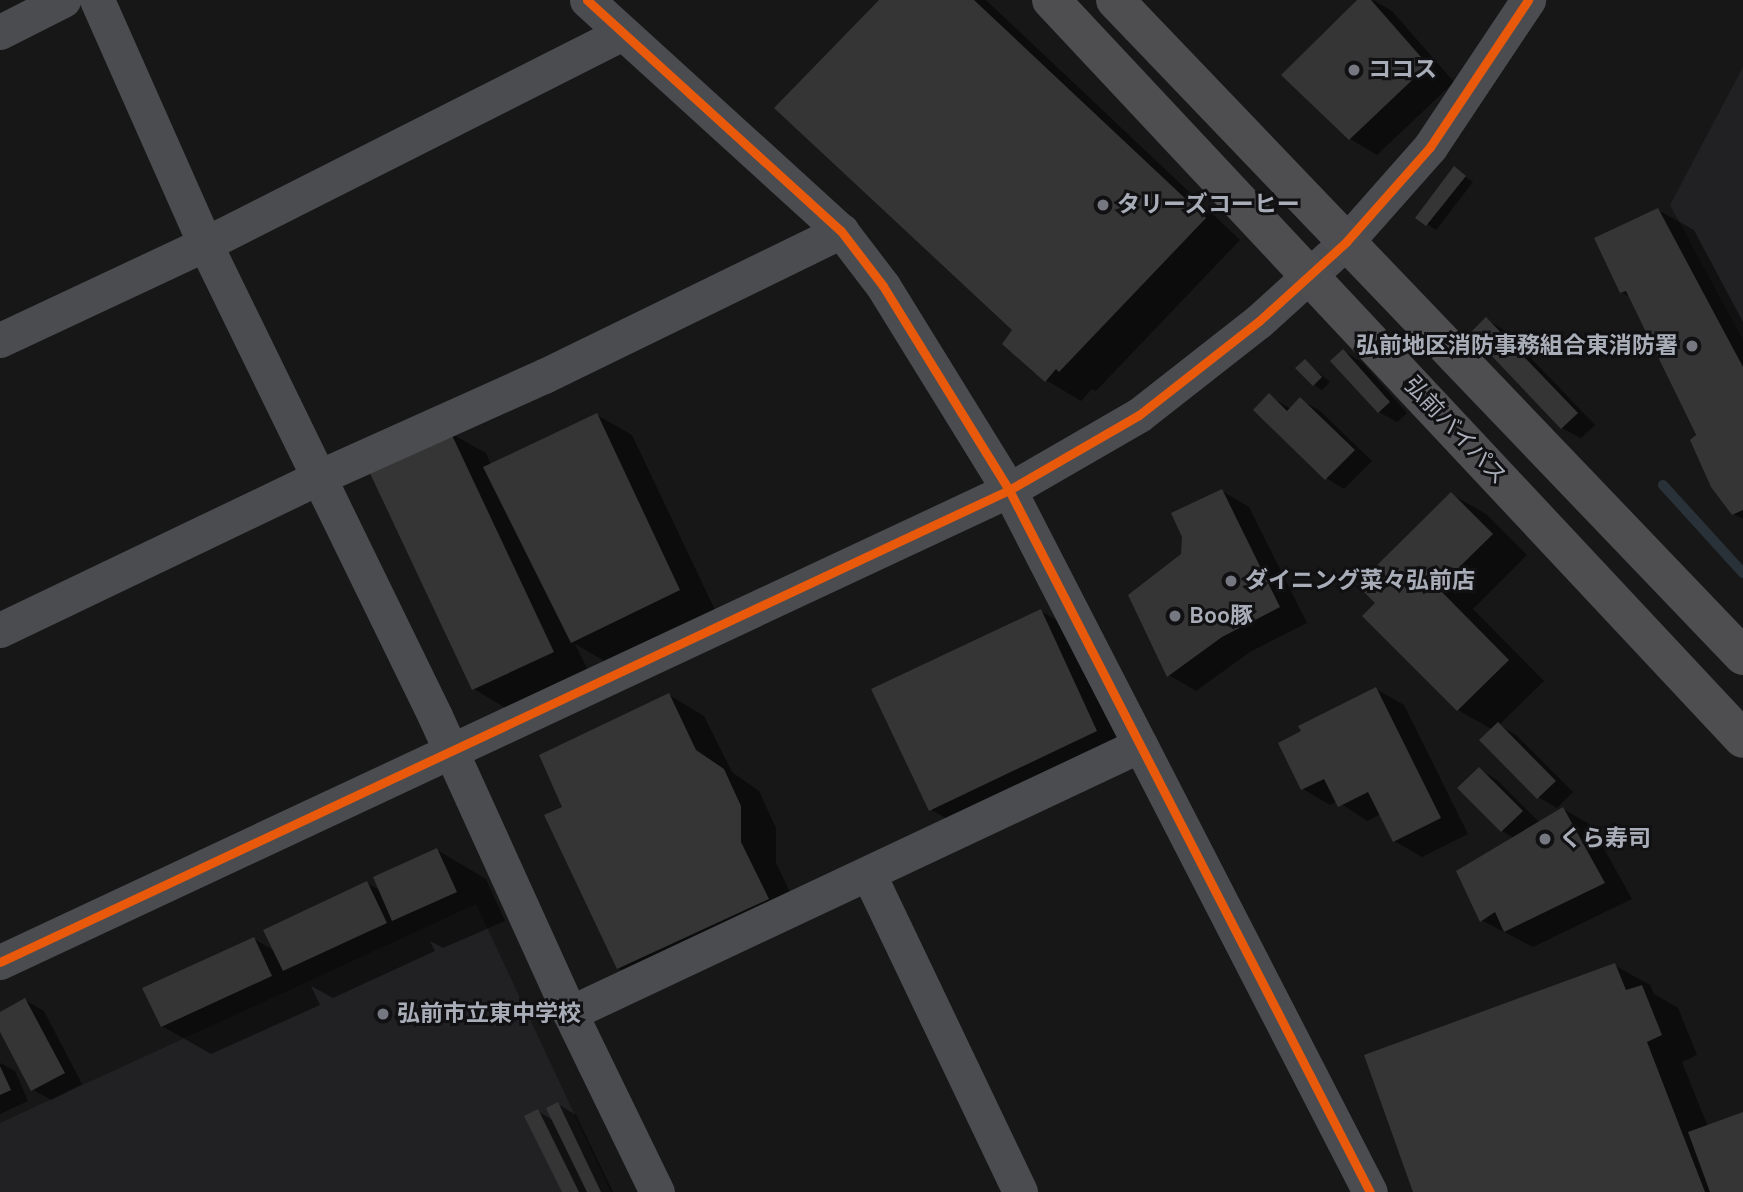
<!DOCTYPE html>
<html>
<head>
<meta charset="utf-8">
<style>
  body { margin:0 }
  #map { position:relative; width:1743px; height:1192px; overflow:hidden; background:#171717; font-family:Karla,"Noto Sans JP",sans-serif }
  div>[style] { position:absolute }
  .built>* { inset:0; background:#212123 }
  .shadow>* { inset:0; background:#0007 }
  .stream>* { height:10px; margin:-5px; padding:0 5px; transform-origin:5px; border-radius:5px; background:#2a3239 }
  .building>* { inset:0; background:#353536 }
  .minor>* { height:35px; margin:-17.5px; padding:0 17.5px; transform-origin:17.5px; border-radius:17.5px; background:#4b4c50 }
  .highway>* { height:38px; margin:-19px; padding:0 19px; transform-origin:19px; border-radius:19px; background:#4e4e51 }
  .cycleway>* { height:9px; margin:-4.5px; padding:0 4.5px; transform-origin:4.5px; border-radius:4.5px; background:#e8590c }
  .dots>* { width:19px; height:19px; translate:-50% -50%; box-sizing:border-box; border:4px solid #111113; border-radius:50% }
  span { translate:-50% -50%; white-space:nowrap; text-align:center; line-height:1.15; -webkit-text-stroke:6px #111113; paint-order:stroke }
  .poi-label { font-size:23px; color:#a8adb8; font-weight:700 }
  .left { translate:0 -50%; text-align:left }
  .right { translate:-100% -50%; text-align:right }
  .street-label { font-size:23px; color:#a8adb8 }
</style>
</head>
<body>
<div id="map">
  <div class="built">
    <i style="clip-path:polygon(1743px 67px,1743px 340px,1670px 205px)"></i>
    <i style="clip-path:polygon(476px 904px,611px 1192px,0 1192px,0 1123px)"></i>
  </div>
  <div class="shadow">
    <i style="clip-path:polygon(881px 0,986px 0,1240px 240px,1096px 391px,1092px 389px,1081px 401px,1046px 380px,1014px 330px)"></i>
    <i style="clip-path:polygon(1360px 0,1373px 0,1392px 11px,1454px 82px,1377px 155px,1350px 139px)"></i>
    <i style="clip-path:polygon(1455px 169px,1473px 182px,1436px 230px,1417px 217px)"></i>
    <i style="clip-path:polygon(1658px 210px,1694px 230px,1743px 322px,1743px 519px,1733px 514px,1630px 297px,1621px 292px)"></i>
    <i style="clip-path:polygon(1486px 319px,1504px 330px,1595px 425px,1581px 438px,1562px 428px,1472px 333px)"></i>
    <i style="clip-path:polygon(1343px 351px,1362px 362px,1407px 413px,1397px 422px,1379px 412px)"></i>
    <i style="clip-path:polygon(1305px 361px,1330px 382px,1322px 390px,1314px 385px)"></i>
    <i style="clip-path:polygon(1269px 396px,1291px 409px,1301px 400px,1319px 410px,1372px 461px,1344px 489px,1326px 478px)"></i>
    <i style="clip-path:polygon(597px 415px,632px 435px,715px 610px,608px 663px,575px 644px,589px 672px,509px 710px,474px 689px,450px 433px,486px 453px,491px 465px)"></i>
    <i style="clip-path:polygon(1222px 491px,1249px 507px,1307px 623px,1250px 652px,1196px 691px,1169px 675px,1183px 555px)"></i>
    <i style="clip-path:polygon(1451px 494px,1486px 514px,1527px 555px,1473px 609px,1544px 681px,1499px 725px,1516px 735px,1573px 792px,1557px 808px,1538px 797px,1493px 730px,1458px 710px,1378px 603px)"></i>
    <i style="clip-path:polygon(1041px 611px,1076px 632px,1131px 751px,966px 830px,930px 809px)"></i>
    <i style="clip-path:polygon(1376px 689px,1404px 705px,1468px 834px,1422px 857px,1394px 841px,1381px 814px,1367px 821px,1337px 801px,1330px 805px,1303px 789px)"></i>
    <i style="clip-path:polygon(669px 695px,704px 716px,732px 772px,759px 791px,776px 828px,776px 863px,803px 919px,654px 988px,618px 968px,565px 807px)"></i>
    <i style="clip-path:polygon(1479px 769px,1497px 780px,1540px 823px,1563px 809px,1591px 825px,1632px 899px,1533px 947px,1481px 920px,1514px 838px,1502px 831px)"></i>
    <i style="clip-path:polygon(437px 850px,486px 879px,505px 921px,443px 948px,430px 941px,435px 951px,333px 998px,311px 986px,320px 1005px,211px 1054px,162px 1026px,254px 939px,275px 951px,367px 883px,381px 891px)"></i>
    <i style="clip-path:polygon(1614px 965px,1650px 985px,1654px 994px,1678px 1008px,1697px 1055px,1682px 1062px,1708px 1127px,1743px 1114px,1743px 1192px,1415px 1192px)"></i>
    <i style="clip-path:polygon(25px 1000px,44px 1011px,82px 1084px,51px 1100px,32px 1089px,0 1028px,0 1014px)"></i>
    <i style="clip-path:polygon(0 1063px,15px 1071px,28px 1101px,0 1114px)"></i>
    <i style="clip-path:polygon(558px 1104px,576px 1115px,613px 1192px,563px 1192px,538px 1111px,554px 1121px)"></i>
  </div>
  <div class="stream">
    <i style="left:1663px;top:485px;width:119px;rotate:47.7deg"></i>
  </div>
  <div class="building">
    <i style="clip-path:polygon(879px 0,974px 0,1206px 218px,1059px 372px,1056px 369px,1045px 382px,1002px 344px,1012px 330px,774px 108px)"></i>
    <i style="clip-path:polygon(1357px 0,1371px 0,1428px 65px,1349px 140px,1281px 75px)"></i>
    <i style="clip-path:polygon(1454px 166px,1466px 176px,1426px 226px,1415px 218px)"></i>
    <i style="clip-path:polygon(1658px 208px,1743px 367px,1743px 510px,1732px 515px,1711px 487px,1690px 440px,1696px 435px,1626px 291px,1620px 293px,1594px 238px)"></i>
    <i style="clip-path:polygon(1486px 317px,1578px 413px,1561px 429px,1470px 333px)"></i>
    <i style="clip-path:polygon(1343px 349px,1390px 402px,1378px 413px,1330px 361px)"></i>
    <i style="clip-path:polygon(1305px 359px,1322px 377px,1313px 386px,1295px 368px)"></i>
    <i style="clip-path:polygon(1269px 393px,1287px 411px,1300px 397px,1355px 450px,1325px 480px,1253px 410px)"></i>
    <i style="clip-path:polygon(597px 413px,680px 590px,571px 643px,483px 467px)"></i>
    <i style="clip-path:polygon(450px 431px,554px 652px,472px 690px,368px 469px)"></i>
    <i style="clip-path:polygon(1222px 489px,1280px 607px,1222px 637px,1167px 677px,1128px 595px,1181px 554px,1182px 537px,1171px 513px)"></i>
    <i style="clip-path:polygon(1451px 492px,1493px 534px,1438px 588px,1509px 660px,1457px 711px,1362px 616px,1375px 603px,1357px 585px)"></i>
    <i style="clip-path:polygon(1041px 609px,1097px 731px,929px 811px,871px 689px)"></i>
    <i style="clip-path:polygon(1376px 687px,1441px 818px,1393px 842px,1368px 792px,1338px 807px,1324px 779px,1301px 790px,1278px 743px,1301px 731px,1298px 726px)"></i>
    <i style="clip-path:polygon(669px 693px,696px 750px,724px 769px,741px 806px,741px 842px,769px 899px,617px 969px,544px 815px,562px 807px,539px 755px)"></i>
    <i style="clip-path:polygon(1498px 722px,1556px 781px,1537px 799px,1479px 740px)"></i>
    <i style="clip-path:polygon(1479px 767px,1523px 811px,1501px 832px,1457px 788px)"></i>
    <i style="clip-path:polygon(1563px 807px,1605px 883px,1504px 932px,1495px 912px,1480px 922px,1456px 871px)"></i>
    <i style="clip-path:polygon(437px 848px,457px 892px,392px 921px,373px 877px)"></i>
    <i style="clip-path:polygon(367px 881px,387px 923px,283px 971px,263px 930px)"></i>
    <i style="clip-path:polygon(254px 937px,272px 976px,161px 1027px,142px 988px)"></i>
    <i style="clip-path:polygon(1615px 963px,1626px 990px,1642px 985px,1662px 1035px,1647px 1042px,1705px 1192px,1413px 1192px,1364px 1055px)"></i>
    <i style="clip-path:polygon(25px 998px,65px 1073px,31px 1091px,0 1032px,0 1012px)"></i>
    <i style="clip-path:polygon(0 1066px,11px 1090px,0 1095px)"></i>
    <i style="clip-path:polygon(558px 1102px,601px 1192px,587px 1192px,546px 1108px)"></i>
    <i style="clip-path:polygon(538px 1109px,579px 1192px,562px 1192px,524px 1116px)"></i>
    <i style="clip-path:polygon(1743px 1112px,1743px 1192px,1710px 1192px,1688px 1132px)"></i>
  </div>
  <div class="minor">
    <i style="left:97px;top:0;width:267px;rotate:66.1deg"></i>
    <i style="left:205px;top:244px;width:525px;rotate:64.02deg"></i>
    <i style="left:435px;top:716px;width:326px;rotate:65.6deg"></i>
    <i style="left:570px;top:1013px;width:199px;rotate:64.1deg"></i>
    <i style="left:587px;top:0;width:343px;rotate:42.3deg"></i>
    <i style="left:841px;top:231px;width:69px;rotate:52.6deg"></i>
    <i style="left:883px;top:286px;width:240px;rotate:58.3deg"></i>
    <i style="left:1009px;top:490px;width:789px;rotate:62.79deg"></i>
    <i style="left:0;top:32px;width:71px;rotate:-26.9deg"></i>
    <i style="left:0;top:340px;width:226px;rotate:-25.1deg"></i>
    <i style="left:205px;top:244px;width:468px;rotate:-26.8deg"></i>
    <i style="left:0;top:630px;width:354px;rotate:-25.6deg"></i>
    <i style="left:319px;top:477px;width:247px;rotate:-24.2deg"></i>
    <i style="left:544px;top:376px;width:331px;rotate:-26deg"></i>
    <i style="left:869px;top:875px;width:351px;rotate:64.5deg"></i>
    <i style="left:0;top:962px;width:1114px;rotate:-25.07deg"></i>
    <i style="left:1009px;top:490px;width:150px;rotate:-30deg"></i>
    <i style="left:1139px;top:415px;width:152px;rotate:-38.1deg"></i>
    <i style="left:1259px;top:321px;width:118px;rotate:-42.2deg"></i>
    <i style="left:1346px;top:242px;width:127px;rotate:-48.5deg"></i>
    <i style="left:1430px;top:147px;width:177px;rotate:-56.3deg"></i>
    <i style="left:570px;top:1013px;width:630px;rotate:-25.18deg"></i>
  </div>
  <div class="highway">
    <i style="left:1051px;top:0;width:1012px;rotate:46.88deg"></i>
    <i style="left:1115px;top:0;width:908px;rotate:46.25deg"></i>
  </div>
  <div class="cycleway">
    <i style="left:587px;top:0;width:343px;rotate:42.3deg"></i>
    <i style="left:841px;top:231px;width:69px;rotate:52.6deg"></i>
    <i style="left:883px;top:286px;width:240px;rotate:58.3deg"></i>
    <i style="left:1009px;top:490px;width:789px;rotate:62.79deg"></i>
    <i style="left:0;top:962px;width:1114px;rotate:-25.07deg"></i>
    <i style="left:1009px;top:490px;width:150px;rotate:-30deg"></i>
    <i style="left:1139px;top:415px;width:152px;rotate:-38.1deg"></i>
    <i style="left:1259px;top:321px;width:118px;rotate:-42.2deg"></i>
    <i style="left:1346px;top:242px;width:127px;rotate:-48.5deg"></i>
    <i style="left:1430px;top:147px;width:177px;rotate:-56.3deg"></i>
  </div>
  <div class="dots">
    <i style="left:1354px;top:70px;background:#757880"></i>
    <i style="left:1103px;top:205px;background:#757880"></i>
    <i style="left:1692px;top:346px;background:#757880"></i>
    <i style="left:1231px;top:581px;background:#757880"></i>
    <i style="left:1175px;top:616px;background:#757880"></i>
    <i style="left:1545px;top:839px;background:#757880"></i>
    <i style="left:383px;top:1014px;background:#757880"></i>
  </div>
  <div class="poi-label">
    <span class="left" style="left:1368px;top:70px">ココス</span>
    <span class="left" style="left:1117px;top:205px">タリーズコーヒー</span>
    <span class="right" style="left:1678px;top:346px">弘前地区消防事務組合東消防署</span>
    <span class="left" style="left:1245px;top:581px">ダイニング菜々弘前店</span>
    <span class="left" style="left:1189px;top:616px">Boo豚</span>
    <span class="left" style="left:1559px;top:839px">くら寿司</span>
    <span class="left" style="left:397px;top:1014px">弘前市立東中学校</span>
  </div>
  <div class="street-label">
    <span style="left:1455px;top:431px;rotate:47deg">弘前バイパス</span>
  </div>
</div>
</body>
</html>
